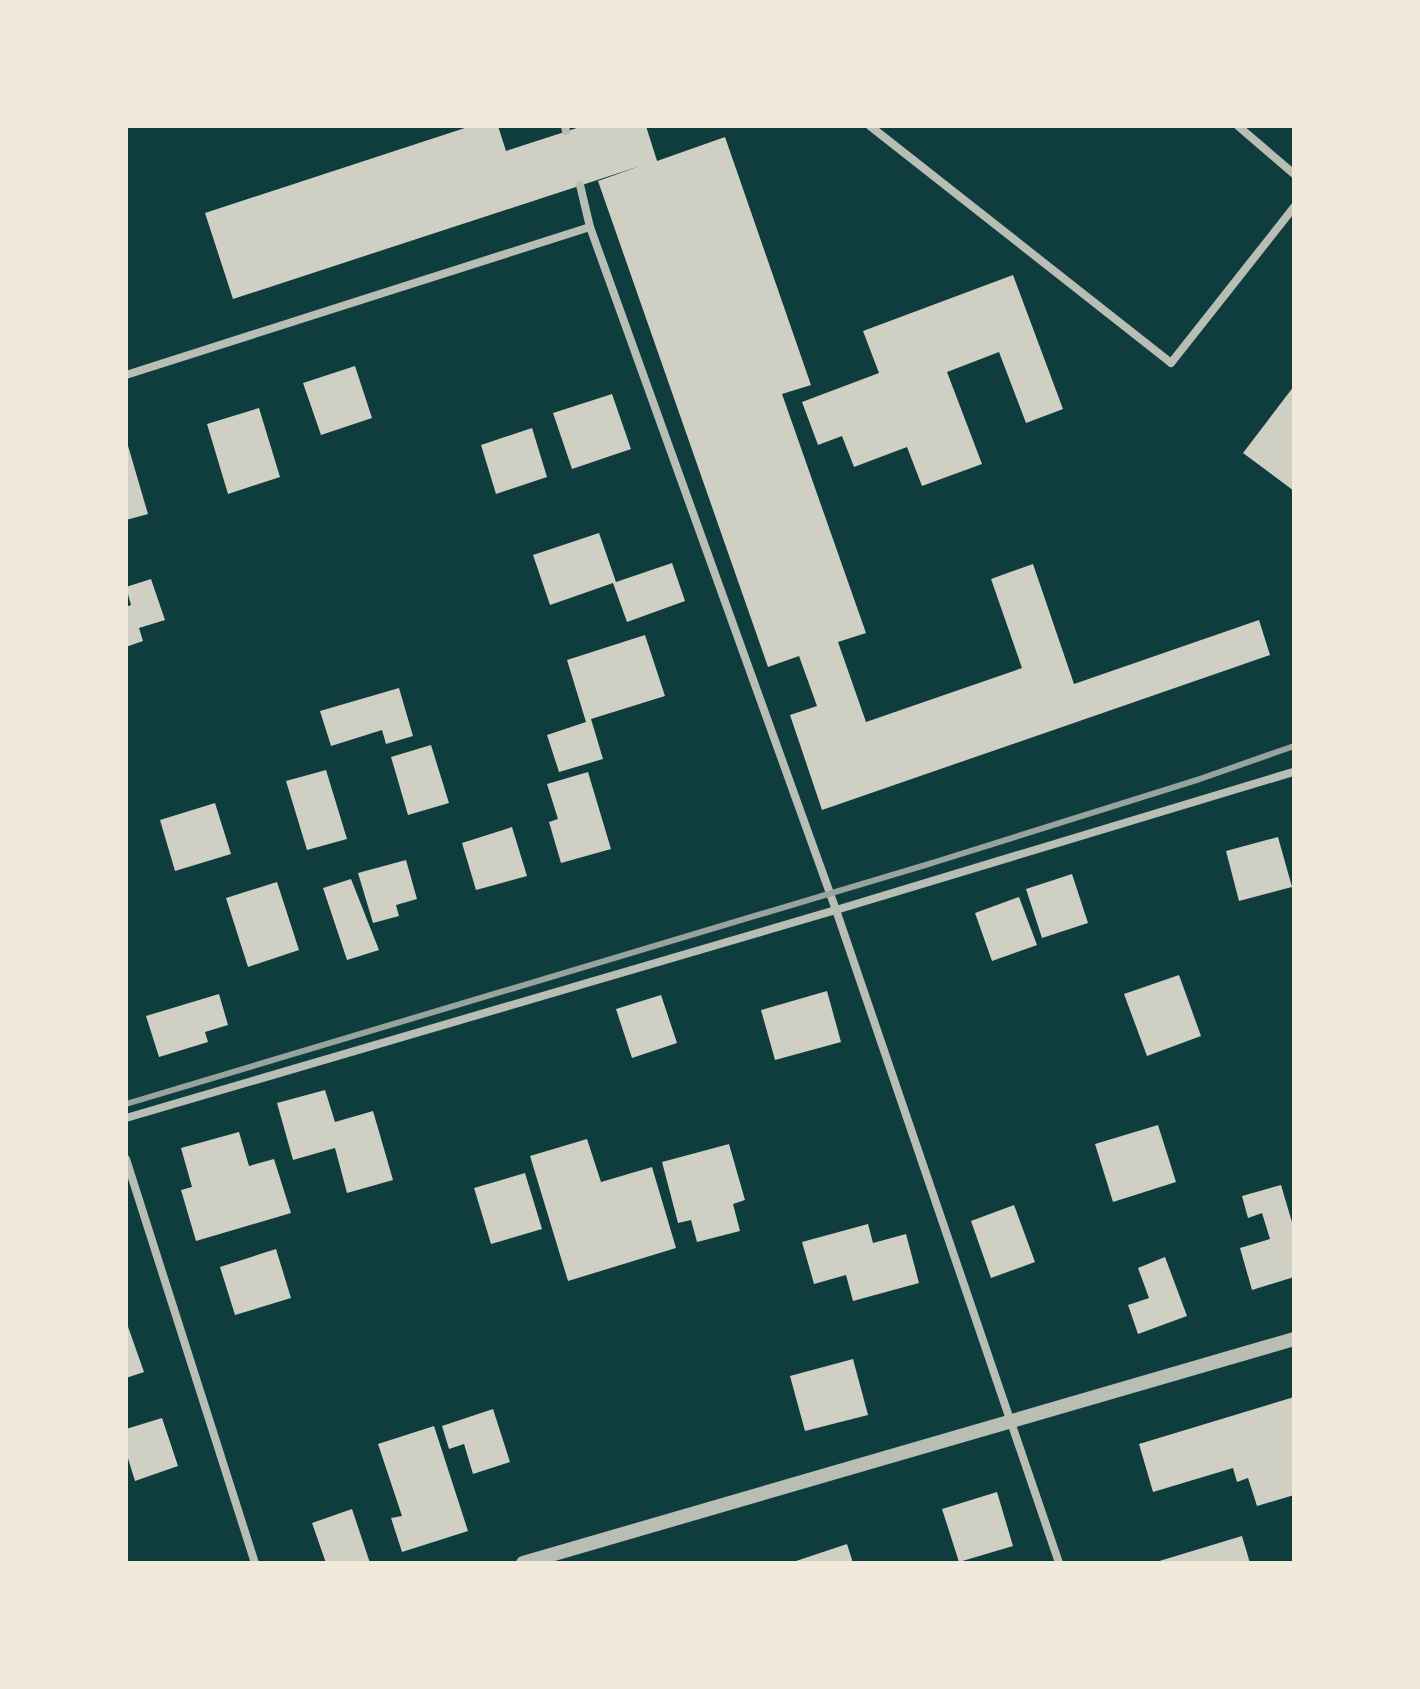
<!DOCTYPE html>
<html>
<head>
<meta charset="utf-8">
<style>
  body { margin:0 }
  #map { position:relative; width:1420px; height:1689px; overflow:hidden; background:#0f3d3e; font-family:"Work Sans",sans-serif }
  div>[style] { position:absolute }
  .building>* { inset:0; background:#cfcfc3 }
  .minor>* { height:8px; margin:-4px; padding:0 4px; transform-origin:4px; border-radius:4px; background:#b8beb3 }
  .tertiary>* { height:14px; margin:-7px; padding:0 7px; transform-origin:7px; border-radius:7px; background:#b8beb3 }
  .rail>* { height:6px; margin:-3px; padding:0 3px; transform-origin:3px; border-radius:3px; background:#97a49c }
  span { translate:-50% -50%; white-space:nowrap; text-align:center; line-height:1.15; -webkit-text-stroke:6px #f1e9da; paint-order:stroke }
  .frame { position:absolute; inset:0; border:128px solid #f1e9da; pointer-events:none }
</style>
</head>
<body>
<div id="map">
  <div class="building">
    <i style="clip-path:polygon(471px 126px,498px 126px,506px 151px,583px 126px,646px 126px,657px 161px,725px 137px,811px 385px,782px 394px,866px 633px,838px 642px,866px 722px,1022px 668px,991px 579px,1033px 564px,1074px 684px,1259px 620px,1270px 655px,822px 810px,790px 715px,817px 706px,799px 656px,768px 667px,598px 181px,640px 166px,233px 299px,205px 213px)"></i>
    <i style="clip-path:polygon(1013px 275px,1063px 409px,1026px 423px,999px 352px,947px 372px,982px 464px,922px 486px,907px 447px,854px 467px,842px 436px,818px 445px,802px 402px,879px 373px,863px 331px)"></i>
    <i style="clip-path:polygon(355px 366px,372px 418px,321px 435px,303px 383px)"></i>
    <i style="clip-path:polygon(1294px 386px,1294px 491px,1243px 453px)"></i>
    <i style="clip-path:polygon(612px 394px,631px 449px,572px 469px,553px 413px)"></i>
    <i style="clip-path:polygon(259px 408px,280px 477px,228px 494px,207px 424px)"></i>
    <i style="clip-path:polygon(532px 428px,547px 477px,496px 494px,481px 445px)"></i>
    <i style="clip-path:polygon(126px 439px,148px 514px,126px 520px)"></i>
    <i style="clip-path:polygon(599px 533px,616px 582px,672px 563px,685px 601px,627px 622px,613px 583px,550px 605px,533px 555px)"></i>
    <i style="clip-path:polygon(151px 579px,165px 620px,139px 628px,143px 641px,126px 647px,126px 607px,131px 605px,126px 587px)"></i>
    <i style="clip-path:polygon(645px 635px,665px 696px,591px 719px,603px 759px,559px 772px,547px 735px,586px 722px,567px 660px)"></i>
    <i style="clip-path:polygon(399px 688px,413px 736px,386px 744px,382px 730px,331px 746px,320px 711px)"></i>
    <i style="clip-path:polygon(431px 745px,449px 803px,408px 815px,391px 757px)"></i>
    <i style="clip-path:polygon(326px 770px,347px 839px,307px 850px,286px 781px)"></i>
    <i style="clip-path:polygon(588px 772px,611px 849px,561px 863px,549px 822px,558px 819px,547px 784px)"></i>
    <i style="clip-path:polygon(215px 803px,231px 854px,175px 871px,160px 820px)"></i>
    <i style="clip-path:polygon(512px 827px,527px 876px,476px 890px,462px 843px)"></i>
    <i style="clip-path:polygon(1278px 837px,1292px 887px,1239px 901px,1226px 851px)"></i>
    <i style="clip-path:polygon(406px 860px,417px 899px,396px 905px,399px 916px,373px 923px,358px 873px)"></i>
    <i style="clip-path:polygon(1072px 874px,1088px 923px,1042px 938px,1026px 889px)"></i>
    <i style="clip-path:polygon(351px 879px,379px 950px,347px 960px,323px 888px)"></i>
    <i style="clip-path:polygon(277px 882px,299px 950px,248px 967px,226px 898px)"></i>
    <i style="clip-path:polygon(1019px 897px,1037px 945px,992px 961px,975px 913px)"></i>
    <i style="clip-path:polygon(1179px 975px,1201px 1036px,1147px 1056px,1124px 994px)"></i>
    <i style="clip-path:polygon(827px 991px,841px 1042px,775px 1060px,761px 1010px)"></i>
    <i style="clip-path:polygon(219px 994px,228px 1025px,205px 1032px,208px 1042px,159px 1057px,146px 1016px)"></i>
    <i style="clip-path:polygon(661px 995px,677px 1043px,632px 1058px,616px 1009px)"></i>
    <i style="clip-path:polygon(325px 1090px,335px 1122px,373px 1111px,393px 1180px,347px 1193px,335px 1148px,293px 1160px,277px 1103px)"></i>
    <i style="clip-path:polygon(1158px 1125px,1176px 1182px,1113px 1202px,1095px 1144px)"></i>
    <i style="clip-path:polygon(239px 1132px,249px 1166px,274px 1159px,291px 1213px,196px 1241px,181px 1190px,192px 1187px,181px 1148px)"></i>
    <i style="clip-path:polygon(587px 1139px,601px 1182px,652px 1167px,676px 1248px,568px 1281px,530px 1156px)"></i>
    <i style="clip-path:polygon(729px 1144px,745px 1200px,733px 1204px,740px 1231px,697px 1242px,691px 1220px,678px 1223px,662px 1162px)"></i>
    <i style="clip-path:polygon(525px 1173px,542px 1229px,491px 1244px,474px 1188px)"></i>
    <i style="clip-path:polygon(1281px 1185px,1294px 1229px,1294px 1277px,1252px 1290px,1240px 1248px,1270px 1239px,1262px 1213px,1248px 1218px,1242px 1196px)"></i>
    <i style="clip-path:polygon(1014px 1205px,1035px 1262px,991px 1278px,971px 1221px)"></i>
    <i style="clip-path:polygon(868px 1224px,873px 1243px,906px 1234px,919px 1283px,853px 1301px,846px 1275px,814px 1284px,802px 1242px)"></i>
    <i style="clip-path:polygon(276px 1249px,291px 1298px,235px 1315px,220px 1267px)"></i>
    <i style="clip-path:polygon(1165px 1257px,1187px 1316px,1138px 1334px,1128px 1305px,1149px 1298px,1138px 1268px)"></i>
    <i style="clip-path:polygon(126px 1321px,144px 1372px,126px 1378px)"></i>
    <i style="clip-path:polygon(853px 1359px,868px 1415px,805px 1431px,790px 1376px)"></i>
    <i style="clip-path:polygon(1294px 1397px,1294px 1495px,1257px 1506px,1248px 1478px,1237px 1482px,1233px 1468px,1153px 1492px,1139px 1444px)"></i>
    <i style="clip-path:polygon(493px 1409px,510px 1462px,473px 1474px,464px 1444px,449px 1449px,442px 1426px)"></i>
    <i style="clip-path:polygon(162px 1418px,178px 1466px,135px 1481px,126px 1452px,126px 1429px)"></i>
    <i style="clip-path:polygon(434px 1426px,468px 1531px,402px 1552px,391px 1518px,402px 1516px,378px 1444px)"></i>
    <i style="clip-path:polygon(997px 1492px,1013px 1546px,959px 1562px,942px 1509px)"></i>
    <i style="clip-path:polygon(352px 1509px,370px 1563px,326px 1563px,312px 1523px)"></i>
    <i style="clip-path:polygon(1242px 1536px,1250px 1563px,1156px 1563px,1156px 1562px)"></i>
    <i style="clip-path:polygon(847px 1544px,853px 1563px,793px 1563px,793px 1562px)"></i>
  </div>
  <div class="minor">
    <i style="left:565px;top:126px;width:5px;rotate:79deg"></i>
    <i style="left:870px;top:126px;width:383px;rotate:38.2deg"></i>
    <i style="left:1171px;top:363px;width:199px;rotate:-51.7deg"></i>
    <i style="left:1238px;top:126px;width:74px;rotate:40.6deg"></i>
    <i style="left:580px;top:185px;width:43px;rotate:76.6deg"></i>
    <i style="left:590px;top:227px;width:726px;rotate:70.19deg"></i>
    <i style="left:836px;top:910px;width:690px;rotate:71.14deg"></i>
    <i style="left:126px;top:375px;width:487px;rotate:-17.7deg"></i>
    <i style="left:126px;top:1118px;width:740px;rotate:-16.33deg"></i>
    <i style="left:836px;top:910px;width:478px;rotate:-16.8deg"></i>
    <i style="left:126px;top:1159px;width:424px;rotate:72.3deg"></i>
  </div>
  <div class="tertiary">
    <i style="left:523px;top:1563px;width:803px;rotate:-16.2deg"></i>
  </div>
  <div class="rail">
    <i style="left:126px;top:1104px;width:841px;rotate:-16.65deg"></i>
    <i style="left:932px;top:863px;width:278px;rotate:-17.4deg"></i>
    <i style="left:1197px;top:780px;width:103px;rotate:-19.3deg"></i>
  </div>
  <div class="frame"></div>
</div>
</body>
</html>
